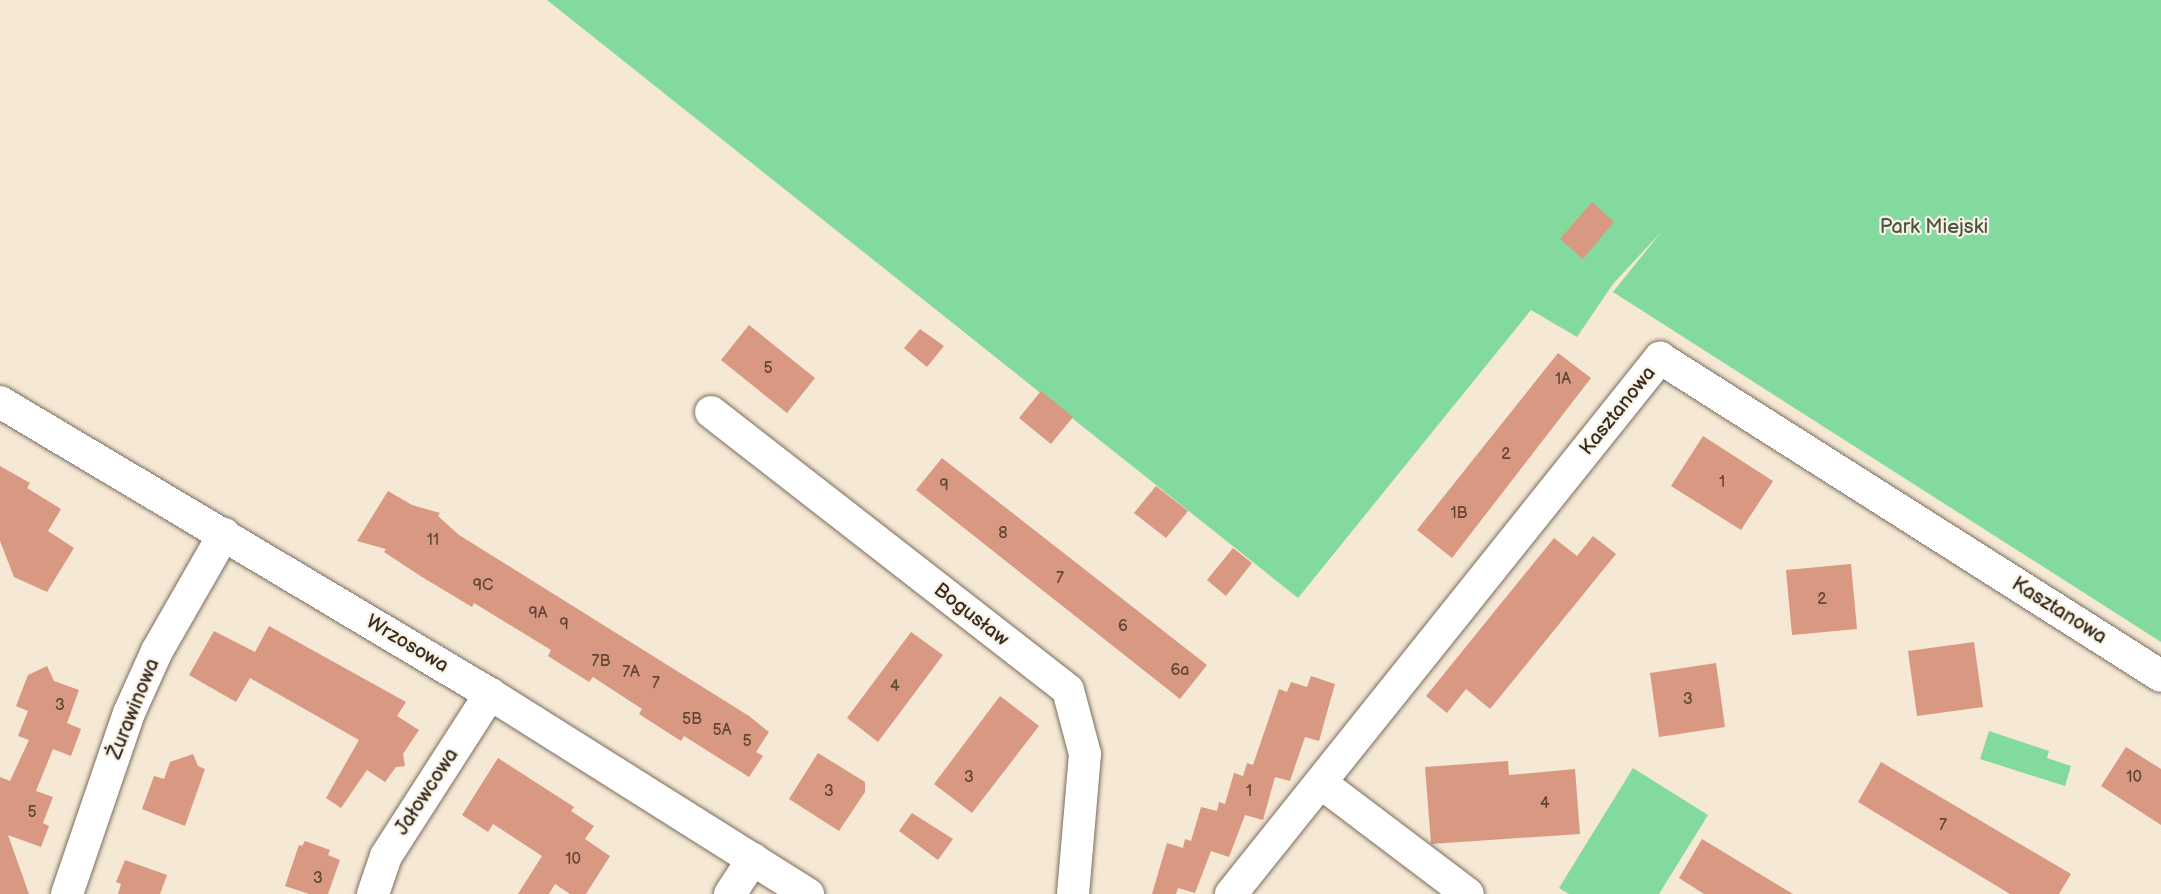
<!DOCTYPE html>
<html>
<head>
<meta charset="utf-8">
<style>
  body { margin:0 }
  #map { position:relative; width:2161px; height:894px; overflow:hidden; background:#f5e8d4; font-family:"Balsamiq Sans",sans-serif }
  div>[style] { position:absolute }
  .green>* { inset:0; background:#83da9f }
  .building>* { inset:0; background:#d99881 }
  .roads { filter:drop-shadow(0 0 2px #7c6c5e) drop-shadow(0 0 2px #7c6c5e) }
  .minor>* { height:32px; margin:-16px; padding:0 16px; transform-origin:16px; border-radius:16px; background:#fff }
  span { translate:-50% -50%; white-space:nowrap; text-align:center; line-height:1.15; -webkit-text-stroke:4.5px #f7f3e8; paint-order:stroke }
  .number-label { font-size:16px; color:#624637 }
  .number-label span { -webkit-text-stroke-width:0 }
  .park-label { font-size:20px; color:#4d563e }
  .street-label { font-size:20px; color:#3b2a1e }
</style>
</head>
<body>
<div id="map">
  <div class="green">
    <i style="clip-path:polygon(547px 0,2161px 0,2161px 642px,1613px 292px,1662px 231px,1613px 284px,1577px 337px,1531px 310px,1298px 598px)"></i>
    <i style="clip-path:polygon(1989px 731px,2049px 751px,2047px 758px,2071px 766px,2065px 786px,1980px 759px)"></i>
    <i style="clip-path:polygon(1633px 768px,1708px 815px,1659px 894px,1569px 894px,1559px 888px)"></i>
  </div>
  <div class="building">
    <i style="clip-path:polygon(1592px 202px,1614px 222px,1583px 259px,1560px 239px)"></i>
    <i style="clip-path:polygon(749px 325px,815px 378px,787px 413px,721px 360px)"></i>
    <i style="clip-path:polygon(920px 329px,944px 346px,927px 367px,904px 348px)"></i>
    <i style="clip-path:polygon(1558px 353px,1591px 378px,1452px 558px,1417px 530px)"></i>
    <i style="clip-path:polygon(1041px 391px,1073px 417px,1051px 444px,1019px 418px)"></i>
    <i style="clip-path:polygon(1703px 436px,1773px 481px,1741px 530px,1671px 486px)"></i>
    <i style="clip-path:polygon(942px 458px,1207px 665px,1180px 699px,916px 490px)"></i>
    <i style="clip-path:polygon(0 466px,30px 483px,27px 488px,61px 509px,48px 531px,74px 548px,47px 592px,14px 577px,0 541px)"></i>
    <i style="clip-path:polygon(1156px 486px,1188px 511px,1166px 538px,1134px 513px)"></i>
    <i style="clip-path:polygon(388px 491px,412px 505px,440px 513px,438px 516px,459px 535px,749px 716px,769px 732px,756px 752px,763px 756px,749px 777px,684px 736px,681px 741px,639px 714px,642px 709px,593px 677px,589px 682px,548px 656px,551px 650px,474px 603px,472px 607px,422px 577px,384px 552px,386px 549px,357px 541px)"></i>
    <i style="clip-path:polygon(1593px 536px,1616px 554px,1490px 709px,1466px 689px,1447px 713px,1426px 696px,1554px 538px,1577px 556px)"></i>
    <i style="clip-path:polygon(1233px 548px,1252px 563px,1226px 596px,1207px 580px)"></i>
    <i style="clip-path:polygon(1851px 564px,1857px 629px,1792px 635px,1786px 570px)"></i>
    <i style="clip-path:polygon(269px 626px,406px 702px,397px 716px,419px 730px,403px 754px,405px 766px,396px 767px,385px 782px,367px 770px,341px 808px,326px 798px,359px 740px,250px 678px,236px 702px,189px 675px,214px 631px,255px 652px)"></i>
    <i style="clip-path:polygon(911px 632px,943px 655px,878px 742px,847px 718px)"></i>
    <i style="clip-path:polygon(1974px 642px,1983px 707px,1917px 716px,1908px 651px)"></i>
    <i style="clip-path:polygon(1716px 663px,1725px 727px,1659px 737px,1650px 673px)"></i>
    <i style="clip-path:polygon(47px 666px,54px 681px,79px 690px,67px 723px,81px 729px,71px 756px,53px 749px,36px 791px,53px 797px,43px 823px,49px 826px,41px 847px,8px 835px,29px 894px,0 894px,0 777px,10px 781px,29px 740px,18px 736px,28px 711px,16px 706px,28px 675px)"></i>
    <i style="clip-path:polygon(1311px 676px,1335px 684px,1319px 741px,1305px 737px,1290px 781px,1275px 777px,1263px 820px,1245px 815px,1229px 857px,1211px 851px,1195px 893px,1178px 888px,1176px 894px,1152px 894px,1167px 843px,1183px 848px,1185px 839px,1191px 841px,1201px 807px,1217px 811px,1219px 802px,1225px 804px,1234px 773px,1243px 776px,1247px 763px,1253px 765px,1279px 689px,1287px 692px,1291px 682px,1307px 687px)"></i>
    <i style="clip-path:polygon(1000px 696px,1039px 726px,972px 813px,934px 784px)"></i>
    <i style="clip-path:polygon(2126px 747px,2161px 769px,2161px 825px,2101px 786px)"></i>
    <i style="clip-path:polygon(818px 753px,865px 782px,865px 792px,839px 831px,789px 799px)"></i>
    <i style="clip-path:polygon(193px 754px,198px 766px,205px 769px,185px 826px,142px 809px,154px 776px,164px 779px,170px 762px)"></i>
    <i style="clip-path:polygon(498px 758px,574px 807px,571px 811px,594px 826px,585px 839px,610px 856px,586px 894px,570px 894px,555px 884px,549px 894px,518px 894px,542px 856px,493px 824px,488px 832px,462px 815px)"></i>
    <i style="clip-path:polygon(1508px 761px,1509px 775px,1575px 769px,1580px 834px,1431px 844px,1425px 767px)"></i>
    <i style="clip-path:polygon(1881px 762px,2071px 874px,2059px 894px,2010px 894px,1858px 802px)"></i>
    <i style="clip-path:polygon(912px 813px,953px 839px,938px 860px,899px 831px)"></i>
    <i style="clip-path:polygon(1702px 839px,1793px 894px,1704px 894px,1679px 878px)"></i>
    <i style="clip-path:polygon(305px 841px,330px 850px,328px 855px,340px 860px,328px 894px,309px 894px,285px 886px,299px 845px,302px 846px)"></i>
    <i style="clip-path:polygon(125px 860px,167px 875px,160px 894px,118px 894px,121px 884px,116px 882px)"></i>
  </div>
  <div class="roads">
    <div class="minor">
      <i style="left:0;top:402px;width:570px;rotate:30.79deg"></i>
      <i style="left:490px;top:694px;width:376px;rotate:32.2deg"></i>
      <i style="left:711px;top:412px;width:452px;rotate:37.9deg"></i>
      <i style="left:1068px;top:690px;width:66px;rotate:75.1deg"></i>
      <i style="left:1085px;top:754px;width:141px;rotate:94.9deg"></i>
      <i style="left:1321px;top:783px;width:184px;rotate:37.1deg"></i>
      <i style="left:67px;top:894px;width:191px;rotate:-71.1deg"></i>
      <i style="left:129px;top:713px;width:68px;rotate:-65.7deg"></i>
      <i style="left:157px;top:651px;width:135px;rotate:-60.2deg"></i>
      <i style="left:373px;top:894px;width:40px;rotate:-71.1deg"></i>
      <i style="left:386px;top:856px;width:193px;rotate:-57.3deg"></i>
      <i style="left:730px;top:894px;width:42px;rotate:-56.7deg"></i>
      <i style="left:1231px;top:894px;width:687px;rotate:-51.33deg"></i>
      <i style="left:1660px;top:358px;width:593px;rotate:32.4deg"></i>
    </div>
  </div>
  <div class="number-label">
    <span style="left:768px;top:369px">5</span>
    <span style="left:1563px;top:380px">1A</span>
    <span style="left:1506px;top:455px">2</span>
    <span style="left:1722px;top:483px">1</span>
    <span style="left:944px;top:486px">9</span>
    <span style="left:1459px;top:514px">1B</span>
    <span style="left:1003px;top:534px">8</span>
    <span style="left:433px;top:541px">11</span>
    <span style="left:1060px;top:579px">7</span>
    <span style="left:483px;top:586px">9C</span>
    <span style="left:1822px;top:600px">2</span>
    <span style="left:538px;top:614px">9A</span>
    <span style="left:564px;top:625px">9</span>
    <span style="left:1123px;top:627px">6</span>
    <span style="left:601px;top:662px">7B</span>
    <span style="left:1180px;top:671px">6a</span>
    <span style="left:631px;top:673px">7A</span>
    <span style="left:656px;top:684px">7</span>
    <span style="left:895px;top:687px">4</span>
    <span style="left:1688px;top:700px">3</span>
    <span style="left:60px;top:706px">3</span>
    <span style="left:692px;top:720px">5B</span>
    <span style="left:722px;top:731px">5A</span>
    <span style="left:747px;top:742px">5</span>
    <span style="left:969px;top:778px">3</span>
    <span style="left:2134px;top:778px">10</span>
    <span style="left:829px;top:792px">3</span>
    <span style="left:1249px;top:792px">1</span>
    <span style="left:1545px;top:804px">4</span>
    <span style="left:32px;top:813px">5</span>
    <span style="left:1943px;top:826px">7</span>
    <span style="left:573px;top:860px">10</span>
    <span style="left:318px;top:879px">3</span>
  </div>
  <div class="park-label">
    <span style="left:1934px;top:227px">Park Miejski</span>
  </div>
  <div class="street-label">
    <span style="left:1618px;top:411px;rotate:-51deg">Kasztanowa</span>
    <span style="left:2059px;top:611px;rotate:32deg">Kasztanowa</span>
    <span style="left:971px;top:615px;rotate:38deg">Bogusław</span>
    <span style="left:407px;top:644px;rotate:31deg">Wrzosowa</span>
    <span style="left:134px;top:709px;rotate:-68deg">Żurawinowa</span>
    <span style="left:427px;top:792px;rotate:-57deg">Jałowcowa</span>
  </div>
</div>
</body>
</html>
